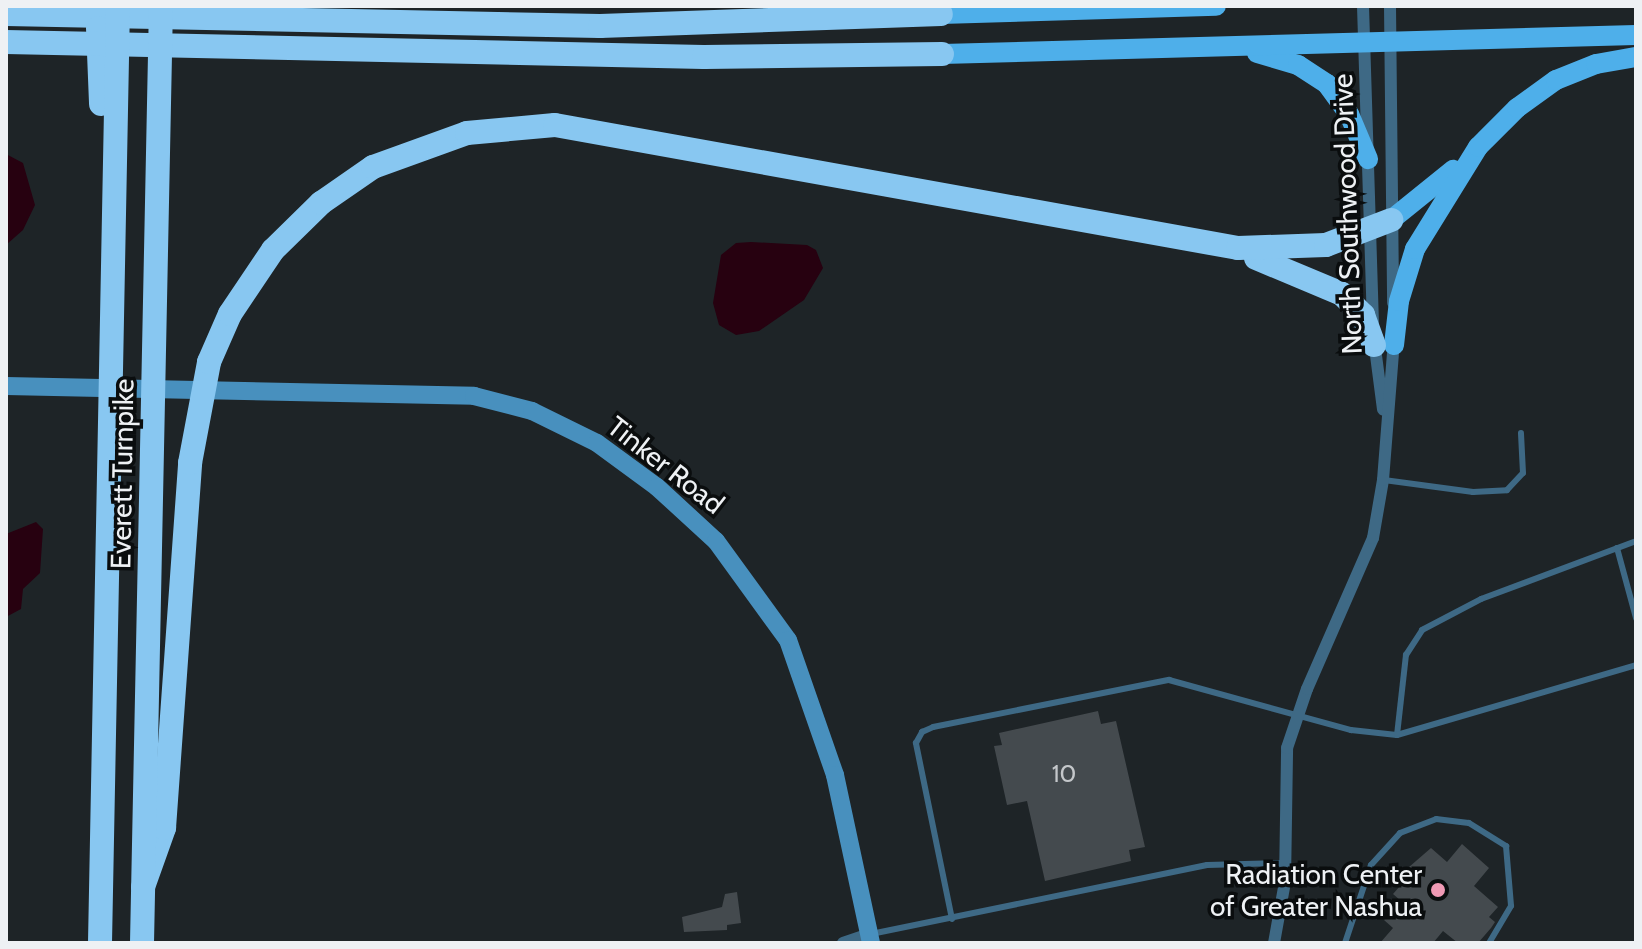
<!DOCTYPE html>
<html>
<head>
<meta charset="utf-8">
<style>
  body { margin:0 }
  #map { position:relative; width:1642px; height:949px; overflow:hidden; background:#1e2427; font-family:Cabin,sans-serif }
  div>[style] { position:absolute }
  .water>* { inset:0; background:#270110 }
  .building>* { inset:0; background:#444a4e }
  .lane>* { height:6px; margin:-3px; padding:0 3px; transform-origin:3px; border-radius:3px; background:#3e6985 }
  .street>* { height:12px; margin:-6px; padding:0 6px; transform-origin:6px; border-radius:6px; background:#3e6985 }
  .secondary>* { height:18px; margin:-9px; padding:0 9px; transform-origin:9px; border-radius:9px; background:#4890be }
  .primary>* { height:20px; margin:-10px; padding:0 10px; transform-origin:10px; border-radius:10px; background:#4eafea }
  .highway>* { height:24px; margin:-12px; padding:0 12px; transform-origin:12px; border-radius:12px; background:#88c7f1 }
  .dots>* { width:22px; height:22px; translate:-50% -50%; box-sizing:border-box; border:4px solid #0a0d0e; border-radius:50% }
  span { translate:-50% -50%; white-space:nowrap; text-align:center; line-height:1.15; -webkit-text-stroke:7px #0a0d0e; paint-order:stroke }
  .number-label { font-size:24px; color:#c4c7ca }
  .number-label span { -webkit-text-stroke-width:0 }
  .street-label { font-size:28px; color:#eef1f4 }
  .poi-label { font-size:28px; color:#eef1f4 }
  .right { translate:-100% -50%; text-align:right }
  .frame { position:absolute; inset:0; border:8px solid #eef1f4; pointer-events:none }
</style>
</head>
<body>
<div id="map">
  <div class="water">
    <i style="clip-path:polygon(6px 154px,23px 163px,35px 205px,23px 230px,6px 245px)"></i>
    <i style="clip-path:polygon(751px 242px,807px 245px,816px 250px,823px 268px,804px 300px,759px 331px,736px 335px,719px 325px,713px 303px,721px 255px,736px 243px)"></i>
    <i style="clip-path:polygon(36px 522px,43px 529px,40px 573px,23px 589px,21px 609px,6px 617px,6px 534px)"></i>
  </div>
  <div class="building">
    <i style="clip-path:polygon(1098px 711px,1101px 724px,1116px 721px,1145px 847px,1129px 850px,1131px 861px,1045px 881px,1027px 801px,1007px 805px,994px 746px,1002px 745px,999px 733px)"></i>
    <i style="clip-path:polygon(1462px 844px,1489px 868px,1474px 886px,1498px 907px,1489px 917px,1495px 922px,1491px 928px,1478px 943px,1458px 943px,1443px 931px,1433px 943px,1380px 943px,1393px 928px,1384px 920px,1401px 901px,1393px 894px,1400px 886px,1394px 880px,1431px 848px,1447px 862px)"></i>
    <i style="clip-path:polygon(737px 892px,741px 923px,727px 925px,727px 930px,684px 932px,682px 917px,722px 907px,725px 894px)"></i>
  </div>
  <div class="lane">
    <i style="left:1384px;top:480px;width:90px;rotate:7.7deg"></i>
    <i style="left:1473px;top:492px;width:34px;rotate:-3deg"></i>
    <i style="left:1507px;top:490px;width:23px;rotate:-47deg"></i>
    <i style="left:1523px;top:473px;width:40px;rotate:-92.9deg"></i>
    <i style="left:1617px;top:548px;width:73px;rotate:74.8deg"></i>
    <i style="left:1397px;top:735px;width:81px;rotate:-83.6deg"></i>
    <i style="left:1406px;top:655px;width:30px;rotate:-57deg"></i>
    <i style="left:1422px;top:630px;width:67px;rotate:-27.7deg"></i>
    <i style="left:1481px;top:599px;width:165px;rotate:-20.5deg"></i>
    <i style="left:952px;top:919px;width:180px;rotate:-101.6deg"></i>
    <i style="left:916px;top:743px;width:13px;rotate:-61deg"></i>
    <i style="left:922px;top:732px;width:12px;rotate:-24deg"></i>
    <i style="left:933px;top:727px;width:241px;rotate:-11.3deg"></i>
    <i style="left:1169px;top:680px;width:189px;rotate:15.4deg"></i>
    <i style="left:1351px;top:730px;width:46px;rotate:6.2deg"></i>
    <i style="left:1397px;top:735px;width:249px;rotate:-16.3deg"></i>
    <i style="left:871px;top:934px;width:343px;rotate:-11.6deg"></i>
    <i style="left:1207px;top:865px;width:78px;rotate:-1.5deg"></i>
    <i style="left:1345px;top:943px;width:82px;rotate:-71.6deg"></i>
    <i style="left:1371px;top:865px;width:43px;rotate:-47.8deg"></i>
    <i style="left:1400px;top:833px;width:39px;rotate:-21deg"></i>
    <i style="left:1436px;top:819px;width:33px;rotate:7deg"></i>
    <i style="left:1469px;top:823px;width:44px;rotate:31.9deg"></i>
    <i style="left:1506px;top:846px;width:60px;rotate:85.2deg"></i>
    <i style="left:1511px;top:906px;width:43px;rotate:120.7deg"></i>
  </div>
  <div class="street">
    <i style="left:1363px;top:6px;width:316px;rotate:88.2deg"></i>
    <i style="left:1390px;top:6px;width:297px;rotate:89.4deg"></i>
    <i style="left:1374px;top:340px;width:70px;rotate:82.6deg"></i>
    <i style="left:843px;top:943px;width:28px;rotate:-19deg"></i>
    <i style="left:1274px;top:943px;width:62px;rotate:-79.8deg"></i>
    <i style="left:1285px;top:882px;width:134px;rotate:-89.1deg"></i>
    <i style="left:1287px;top:748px;width:62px;rotate:-71.3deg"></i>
    <i style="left:1307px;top:689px;width:165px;rotate:-66.4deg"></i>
    <i style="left:1373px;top:538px;width:59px;rotate:-80.2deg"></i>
    <i style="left:1383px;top:480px;width:139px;rotate:-85.5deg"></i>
  </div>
  <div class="secondary">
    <i style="left:6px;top:386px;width:468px;rotate:1.2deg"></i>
    <i style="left:474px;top:396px;width:60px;rotate:14.5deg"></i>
    <i style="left:532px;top:411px;width:72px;rotate:26.2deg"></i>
    <i style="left:597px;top:443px;width:74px;rotate:36.3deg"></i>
    <i style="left:657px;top:487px;width:80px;rotate:42.5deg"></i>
    <i style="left:716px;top:541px;width:122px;rotate:54deg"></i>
    <i style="left:788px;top:640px;width:143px;rotate:70.8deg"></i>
    <i style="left:835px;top:775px;width:172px;rotate:77.9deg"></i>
  </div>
  <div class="primary">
    <i style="left:941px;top:14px;width:275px;rotate:-1.7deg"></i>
    <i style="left:1257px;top:53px;width:43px;rotate:16.3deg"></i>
    <i style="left:1298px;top:65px;width:35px;rotate:33deg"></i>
    <i style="left:1327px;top:84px;width:37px;rotate:54deg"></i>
    <i style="left:1349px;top:114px;width:49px;rotate:67.1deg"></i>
    <i style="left:942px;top:54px;width:694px;rotate:-1.57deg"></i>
    <i style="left:1391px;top:220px;width:80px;rotate:-38.9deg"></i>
    <i style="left:1394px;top:345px;width:44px;rotate:-83.5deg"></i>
    <i style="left:1399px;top:301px;width:54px;rotate:-72.9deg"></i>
    <i style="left:1415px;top:249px;width:120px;rotate:-58.3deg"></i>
    <i style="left:1478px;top:147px;width:55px;rotate:-45deg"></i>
    <i style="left:1517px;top:108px;width:48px;rotate:-35.7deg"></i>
    <i style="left:1556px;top:80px;width:43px;rotate:-21.8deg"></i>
    <i style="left:1596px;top:64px;width:41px;rotate:-9.9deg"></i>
  </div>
  <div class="highway">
    <i style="left:6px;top:14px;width:594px;rotate:1.16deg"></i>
    <i style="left:600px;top:26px;width:341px;rotate:-2deg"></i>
    <i style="left:98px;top:28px;width:76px;rotate:87.7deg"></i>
    <i style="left:6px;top:42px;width:698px;rotate:1.23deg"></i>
    <i style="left:704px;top:57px;width:238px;rotate:-0.7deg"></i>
    <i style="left:1256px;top:258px;width:93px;rotate:22.7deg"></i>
    <i style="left:1342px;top:294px;width:30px;rotate:45deg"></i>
    <i style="left:1363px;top:315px;width:32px;rotate:70deg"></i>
    <i style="left:143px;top:887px;width:63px;rotate:-70.4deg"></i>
    <i style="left:164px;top:828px;width:366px;rotate:-85.9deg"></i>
    <i style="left:190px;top:463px;width:103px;rotate:-79.3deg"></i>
    <i style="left:209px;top:362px;width:52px;rotate:-66.4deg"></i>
    <i style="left:230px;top:314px;width:77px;rotate:-56.1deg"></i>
    <i style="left:273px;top:250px;width:67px;rotate:-44.4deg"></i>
    <i style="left:321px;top:203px;width:63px;rotate:-34.7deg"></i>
    <i style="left:373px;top:167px;width:100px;rotate:-19.9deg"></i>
    <i style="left:467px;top:133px;width:88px;rotate:-5.2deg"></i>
    <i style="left:555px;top:125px;width:694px;rotate:10.21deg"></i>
    <i style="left:1238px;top:248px;width:88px;rotate:-2deg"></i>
    <i style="left:1326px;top:245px;width:70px;rotate:-21deg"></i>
    <i style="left:100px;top:943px;width:937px;rotate:-88.9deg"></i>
    <i style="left:142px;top:943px;width:937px;rotate:-88.84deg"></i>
  </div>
  <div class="dots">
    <i style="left:1438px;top:890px;background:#f09ab5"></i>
  </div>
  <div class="number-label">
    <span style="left:1064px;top:774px">10</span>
  </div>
  <div class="street-label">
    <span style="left:1347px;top:214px;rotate:-92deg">North Southwood Drive</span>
    <span style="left:666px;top:465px;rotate:38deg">Tinker Road</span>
    <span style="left:122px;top:474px;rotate:-89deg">Everett Turnpike</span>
  </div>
  <div class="poi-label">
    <span class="right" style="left:1422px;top:890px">Radiation Center<br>of Greater Nashua</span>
  </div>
  <div class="frame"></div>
</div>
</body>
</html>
